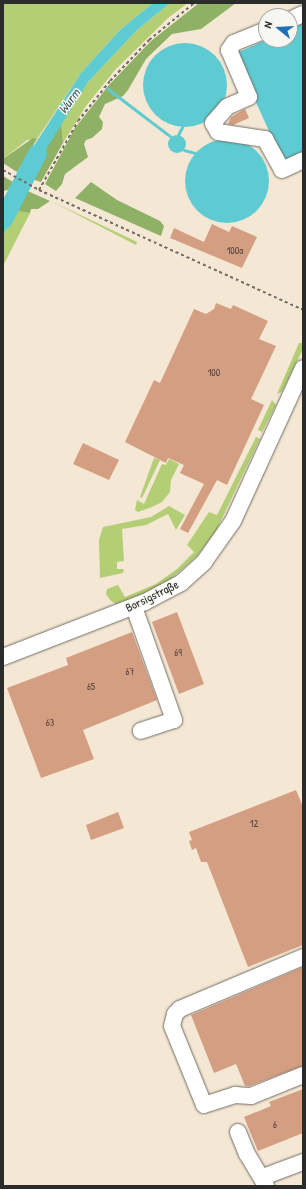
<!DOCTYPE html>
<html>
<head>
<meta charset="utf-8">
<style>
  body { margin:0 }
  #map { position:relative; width:306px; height:1189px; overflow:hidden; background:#f4e7d3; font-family:"Patrick Hand",sans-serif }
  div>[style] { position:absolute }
  .green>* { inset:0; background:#b3ce74 }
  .forest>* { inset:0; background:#8eb166 }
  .water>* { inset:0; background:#5dcbd1 }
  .round { border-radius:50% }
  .stream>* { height:3px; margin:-1.5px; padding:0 1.5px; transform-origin:1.5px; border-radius:1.5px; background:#5dcbd1 }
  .river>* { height:19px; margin:-9.5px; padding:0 9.5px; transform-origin:9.5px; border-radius:9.5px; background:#5dcbd1 }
  .building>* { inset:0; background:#d49e82 }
  .path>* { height:2px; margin-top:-1px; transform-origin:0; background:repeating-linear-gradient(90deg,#716d66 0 3px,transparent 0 6px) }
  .roads { filter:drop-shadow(0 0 1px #716d66) drop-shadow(0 0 1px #716d66) }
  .minor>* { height:16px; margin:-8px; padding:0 8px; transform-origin:8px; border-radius:8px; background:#fff }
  span { translate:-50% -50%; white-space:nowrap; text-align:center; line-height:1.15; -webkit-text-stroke:3px #f6f6f2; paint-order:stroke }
  .number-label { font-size:10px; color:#554841 }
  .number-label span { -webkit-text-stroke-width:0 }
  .street-label { font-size:12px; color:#2b2b2b }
  .water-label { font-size:13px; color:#3a5b5d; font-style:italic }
  .frame { position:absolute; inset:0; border:4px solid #2b2b2b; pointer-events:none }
  .north { position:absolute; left:258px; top:8px; width:40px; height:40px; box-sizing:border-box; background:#f6f6f2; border:1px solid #a5a5a2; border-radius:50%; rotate:288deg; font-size:11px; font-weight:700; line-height:16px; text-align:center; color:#2b2b2b }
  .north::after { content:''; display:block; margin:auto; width:14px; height:18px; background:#1f6fb2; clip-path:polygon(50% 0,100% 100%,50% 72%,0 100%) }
</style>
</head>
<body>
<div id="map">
  <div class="green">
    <i style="clip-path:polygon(3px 3px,153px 3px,120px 30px,81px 73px,37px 139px,27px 140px,3px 159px)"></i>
    <i style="clip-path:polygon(170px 3px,188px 3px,168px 18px,115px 70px,86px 106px,63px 143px,61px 121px,88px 82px,137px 30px)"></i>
    <i style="clip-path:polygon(51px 201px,137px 242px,136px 245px)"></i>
    <i style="clip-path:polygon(16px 209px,30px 213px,3px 266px,3px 235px)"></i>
    <i style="clip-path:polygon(299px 343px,303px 343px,303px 349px,282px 392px,277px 394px)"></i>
    <i style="clip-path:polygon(272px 400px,276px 405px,262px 432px,258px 430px)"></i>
    <i style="clip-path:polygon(256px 437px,260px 439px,215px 533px,197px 556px,172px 578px,149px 592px,122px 603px,116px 604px,110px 600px,106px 594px,107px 589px,118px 585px,125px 597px,156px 584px,177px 569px,194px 552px,187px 545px,209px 512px,217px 515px)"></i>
    <i style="clip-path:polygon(154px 458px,160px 460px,142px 498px,140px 497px)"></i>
    <i style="clip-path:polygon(169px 459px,179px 464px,171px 480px,170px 492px,162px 502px,152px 507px,138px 512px,135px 510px,137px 500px,144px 504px,162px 464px,166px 465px)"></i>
    <i style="clip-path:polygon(169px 506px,185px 515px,176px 530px,168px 514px,146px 525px,122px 529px,124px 561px,117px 562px,117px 569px,124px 569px,123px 573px,100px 578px,99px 540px,103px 527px,151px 517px)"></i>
  </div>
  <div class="forest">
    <i style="clip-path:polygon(199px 3px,236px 3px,201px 29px,172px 34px,146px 59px,128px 90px,123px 96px,105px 104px,99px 117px,103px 122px,102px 129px,92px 138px,86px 140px,84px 144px,88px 157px,65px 174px,62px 184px,56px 191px,45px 184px,75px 128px,109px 85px,151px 41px)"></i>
    <i style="clip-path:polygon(61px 121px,63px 143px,41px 182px,28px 178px)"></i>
    <i style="clip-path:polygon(33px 138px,37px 139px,17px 172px,3px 163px,3px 159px)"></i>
    <i style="clip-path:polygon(3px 176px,13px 182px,8px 190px,3px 191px)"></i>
    <i style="clip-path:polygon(91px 182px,117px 200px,160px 221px,164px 226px,161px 236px,75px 198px)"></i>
    <i style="clip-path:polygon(23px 189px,50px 201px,38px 209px,31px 209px,30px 213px,20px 211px,16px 209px,22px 199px)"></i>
  </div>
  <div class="water">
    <i style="clip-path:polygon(153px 3px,170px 3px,137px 30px,88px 82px,28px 178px,17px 172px,81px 73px,120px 30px)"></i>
    <i style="clip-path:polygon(303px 23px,303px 155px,284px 164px,234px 54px,266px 40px,290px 40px,290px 29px)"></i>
    <i class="round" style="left:143px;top:43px;width:84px;height:84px"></i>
    <i class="round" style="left:168px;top:135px;width:18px;height:18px"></i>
    <i class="round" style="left:185px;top:139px;width:84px;height:84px"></i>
    <i style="clip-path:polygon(13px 182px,23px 189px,22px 199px,3px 235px,3px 201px)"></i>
  </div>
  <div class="stream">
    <i style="left:108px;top:89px;width:79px;rotate:37.3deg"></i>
    <i style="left:178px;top:135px;width:9px;rotate:-63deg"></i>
    <i style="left:184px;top:150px;width:11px;rotate:15deg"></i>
  </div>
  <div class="river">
    <i style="left:3px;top:219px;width:74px;rotate:-62.7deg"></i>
  </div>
  <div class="building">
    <i style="clip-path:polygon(245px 109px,249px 118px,233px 125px,228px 124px,231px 117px)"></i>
    <i style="clip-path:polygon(212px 224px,229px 232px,232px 226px,257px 237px,242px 268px,170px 238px,174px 228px,204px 242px)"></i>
    <i style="clip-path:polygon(216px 303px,231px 309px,233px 305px,268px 321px,259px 339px,276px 346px,251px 399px,264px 405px,227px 485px,217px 480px,188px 533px,180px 529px,204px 484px,180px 473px,184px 465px,168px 458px,166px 463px,125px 442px,154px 380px,160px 383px,194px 309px,206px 314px,214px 309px)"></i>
    <i style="clip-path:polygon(83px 443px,119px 460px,109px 480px,73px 464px)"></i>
    <i style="clip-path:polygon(177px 612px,204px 684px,179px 694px,152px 622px)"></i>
    <i style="clip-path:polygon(132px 632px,157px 700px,83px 730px,94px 759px,41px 778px,7px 688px,68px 665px,66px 658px)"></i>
    <i style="clip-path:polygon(296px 790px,303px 807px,303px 945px,248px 967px,207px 862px,201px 862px,196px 848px,192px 850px,189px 841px,192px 840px,189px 832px)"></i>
    <i style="clip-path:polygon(118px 812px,124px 828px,91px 840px,86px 825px)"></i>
    <i style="clip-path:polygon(303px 967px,303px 1066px,249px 1086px,245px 1086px,236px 1064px,214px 1073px,191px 1015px)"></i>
    <i style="clip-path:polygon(303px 1089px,303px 1133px,258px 1151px,244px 1117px,271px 1106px,269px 1102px)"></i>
  </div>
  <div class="path">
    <i style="left:3px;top:170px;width:41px;rotate:29.1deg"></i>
    <i style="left:39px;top:190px;width:290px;rotate:24.4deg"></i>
    <i style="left:39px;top:190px;width:79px;rotate:-60.5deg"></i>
    <i style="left:78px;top:121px;width:51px;rotate:-51.3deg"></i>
    <i style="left:110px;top:81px;width:57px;rotate:-46.4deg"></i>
    <i style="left:149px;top:40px;width:58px;rotate:-39.4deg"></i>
  </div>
  <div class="roads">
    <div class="minor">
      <i style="left:290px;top:20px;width:14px;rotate:-25deg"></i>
      <i style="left:266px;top:30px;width:35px;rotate:158deg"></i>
      <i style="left:234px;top:43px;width:9px;rotate:126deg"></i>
      <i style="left:229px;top:50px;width:51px;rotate:66.9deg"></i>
      <i style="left:249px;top:97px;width:24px;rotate:156deg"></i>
      <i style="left:227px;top:107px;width:21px;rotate:131deg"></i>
      <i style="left:213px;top:123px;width:10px;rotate:61deg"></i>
      <i style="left:218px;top:132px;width:48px;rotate:8.5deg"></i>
      <i style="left:265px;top:139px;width:35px;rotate:61deg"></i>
      <i style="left:282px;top:170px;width:23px;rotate:-25deg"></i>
      <i style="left:134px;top:607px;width:120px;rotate:70.5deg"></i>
      <i style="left:174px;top:720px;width:35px;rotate:162deg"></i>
      <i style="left:3px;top:657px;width:152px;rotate:-21.2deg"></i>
      <i style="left:145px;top:602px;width:41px;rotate:-27.8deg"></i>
      <i style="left:181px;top:583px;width:31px;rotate:-42deg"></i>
      <i style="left:204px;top:562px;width:50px;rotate:-54.7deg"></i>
      <i style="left:233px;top:521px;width:168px;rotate:-65.4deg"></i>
      <i style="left:303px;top:957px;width:134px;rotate:157.1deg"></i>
      <i style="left:180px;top:1009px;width:7px;rotate:135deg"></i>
      <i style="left:175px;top:1014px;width:12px;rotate:104deg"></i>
      <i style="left:172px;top:1026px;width:85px;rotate:67.9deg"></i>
      <i style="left:204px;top:1105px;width:33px;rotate:-18deg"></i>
      <i style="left:235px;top:1095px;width:16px;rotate:4deg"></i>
      <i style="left:251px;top:1096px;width:56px;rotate:-22deg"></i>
      <i style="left:238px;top:1132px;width:24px;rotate:68deg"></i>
      <i style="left:247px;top:1154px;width:37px;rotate:59deg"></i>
      <i style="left:263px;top:1177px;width:43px;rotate:-20.6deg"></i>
    </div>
  </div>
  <div class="number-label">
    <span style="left:235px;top:251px">100a</span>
    <span style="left:214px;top:373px">100</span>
    <span style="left:178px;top:653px">69</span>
    <span style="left:130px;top:672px">67</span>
    <span style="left:91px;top:687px">65</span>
    <span style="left:50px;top:723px">63</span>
    <span style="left:254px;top:824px">12</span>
    <span style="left:275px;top:1125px">6</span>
  </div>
  <div class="street-label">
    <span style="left:152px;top:596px;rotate:-26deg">Borsigstraße</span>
  </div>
  <div class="water-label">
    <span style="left:69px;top:101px;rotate:-54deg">Wurm</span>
  </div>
  <div class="frame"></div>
  <div class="north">N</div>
</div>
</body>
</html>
